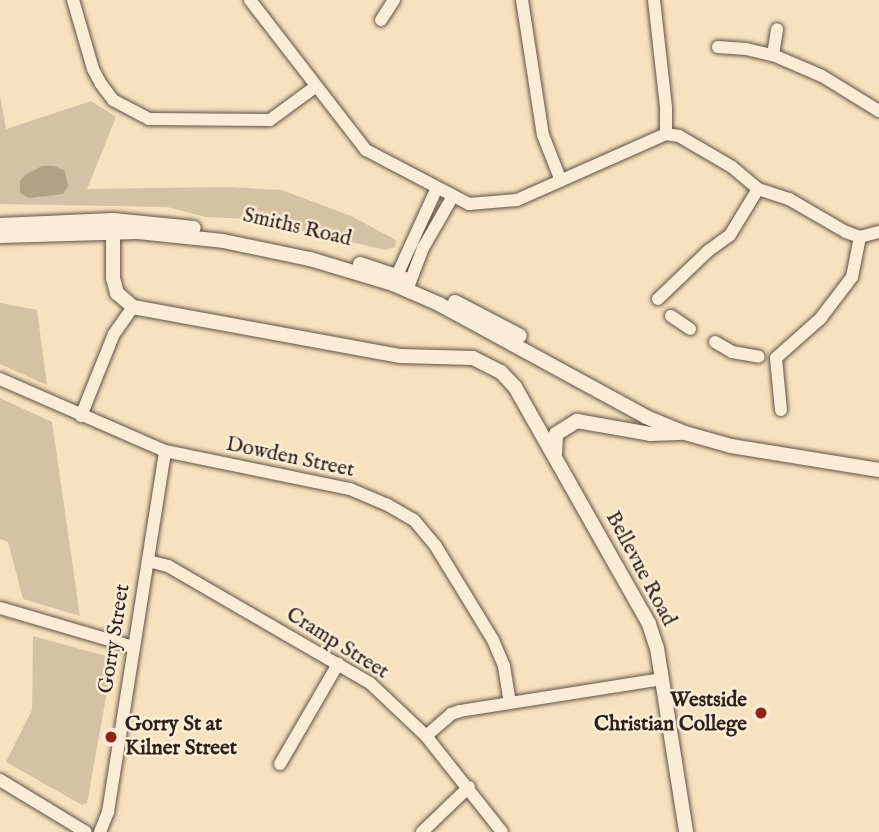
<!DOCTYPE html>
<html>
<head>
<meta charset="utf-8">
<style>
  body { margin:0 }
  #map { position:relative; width:879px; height:832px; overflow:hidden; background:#f7e2bf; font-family:"IM FELL English",serif }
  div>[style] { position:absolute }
  .green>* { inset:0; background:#d5c1a3 }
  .water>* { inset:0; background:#b2a087 }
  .roads { filter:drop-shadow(0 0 2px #605144) drop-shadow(0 0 2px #605144) }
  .minor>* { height:12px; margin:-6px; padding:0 6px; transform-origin:6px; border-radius:6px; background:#faecd5 }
  .tertiary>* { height:14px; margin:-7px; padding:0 7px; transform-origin:7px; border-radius:7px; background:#faecd5 }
  .dots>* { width:19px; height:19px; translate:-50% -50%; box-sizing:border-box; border:4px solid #faecd5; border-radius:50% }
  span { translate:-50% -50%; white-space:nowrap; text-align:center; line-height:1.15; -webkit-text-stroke:5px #faecd5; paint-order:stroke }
  .street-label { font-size:21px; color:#2d211b }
  .poi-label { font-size:21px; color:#2d211b; font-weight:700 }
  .right { translate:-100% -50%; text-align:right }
  .left { translate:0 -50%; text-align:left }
</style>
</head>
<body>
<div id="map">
  <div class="green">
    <i style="clip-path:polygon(0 95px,6px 129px,91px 101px,116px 117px,87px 189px,228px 187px,282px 190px,351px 216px,396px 240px,395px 247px,385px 250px,252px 219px,206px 217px,167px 207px,0 204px)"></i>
    <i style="clip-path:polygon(0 303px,37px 310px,47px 385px,0 364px)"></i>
    <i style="clip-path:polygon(0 398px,52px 422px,80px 616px,23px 599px,8px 542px,0 539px)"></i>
    <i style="clip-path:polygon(33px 636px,113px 658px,87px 803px,82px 805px,6px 762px,32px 710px)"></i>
  </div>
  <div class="water">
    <i style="clip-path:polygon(42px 166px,54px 166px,65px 171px,68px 186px,63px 194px,29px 198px,20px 193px,20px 181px,25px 175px)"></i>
  </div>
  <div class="roads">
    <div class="minor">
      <i style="left:73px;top:0;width:72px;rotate:73.8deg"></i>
      <i style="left:93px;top:69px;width:17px;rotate:62deg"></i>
      <i style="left:101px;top:84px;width:20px;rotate:53deg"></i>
      <i style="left:113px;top:100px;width:41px;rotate:27.8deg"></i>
      <i style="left:149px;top:119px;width:121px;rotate:0.5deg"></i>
      <i style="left:270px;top:120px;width:56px;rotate:-36.3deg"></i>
      <i style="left:250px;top:0;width:190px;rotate:52.3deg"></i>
      <i style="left:366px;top:150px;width:116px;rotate:27.7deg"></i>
      <i style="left:469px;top:204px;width:48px;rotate:-4.8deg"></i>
      <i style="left:517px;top:200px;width:163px;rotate:-23.9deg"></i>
      <i style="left:666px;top:134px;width:13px;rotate:9deg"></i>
      <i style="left:679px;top:136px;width:61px;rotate:30.3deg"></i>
      <i style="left:732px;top:167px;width:34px;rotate:40deg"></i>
      <i style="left:758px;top:189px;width:33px;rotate:18deg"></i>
      <i style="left:789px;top:199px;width:66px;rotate:30.1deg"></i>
      <i style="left:846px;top:232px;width:15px;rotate:20deg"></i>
      <i style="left:860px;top:237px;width:20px;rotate:-15deg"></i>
      <i style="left:522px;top:0;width:137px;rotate:81.2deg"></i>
      <i style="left:543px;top:135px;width:49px;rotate:68.6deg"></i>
      <i style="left:654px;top:0;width:108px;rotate:83.6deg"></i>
      <i style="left:666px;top:107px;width:27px;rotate:90deg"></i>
      <i style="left:381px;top:20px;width:24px;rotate:-57deg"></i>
      <i style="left:718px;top:47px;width:28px;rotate:4deg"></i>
      <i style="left:746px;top:49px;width:28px;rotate:13deg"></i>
      <i style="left:773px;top:55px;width:53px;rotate:23.2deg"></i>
      <i style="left:822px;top:76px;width:67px;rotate:31.6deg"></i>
      <i style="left:773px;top:55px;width:26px;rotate:-81deg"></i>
      <i style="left:393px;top:284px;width:106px;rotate:-65.4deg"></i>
      <i style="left:407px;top:290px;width:45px;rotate:-69.1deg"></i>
      <i style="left:423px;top:248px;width:60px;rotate:-60deg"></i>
      <i style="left:658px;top:299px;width:69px;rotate:-43.8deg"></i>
      <i style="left:708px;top:251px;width:27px;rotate:-36deg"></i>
      <i style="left:730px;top:235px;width:54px;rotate:-58.7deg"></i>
      <i style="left:671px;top:316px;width:23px;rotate:34deg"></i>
      <i style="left:715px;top:342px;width:20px;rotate:30deg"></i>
      <i style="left:732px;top:352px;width:27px;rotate:10deg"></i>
      <i style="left:0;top:379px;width:180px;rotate:23.6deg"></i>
      <i style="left:165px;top:451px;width:189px;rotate:11.6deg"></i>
      <i style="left:350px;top:489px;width:39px;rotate:23deg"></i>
      <i style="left:386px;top:504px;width:32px;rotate:30deg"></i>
      <i style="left:414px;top:520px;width:33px;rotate:50deg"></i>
      <i style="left:435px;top:545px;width:111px;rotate:58.6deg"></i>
      <i style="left:493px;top:640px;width:28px;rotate:67deg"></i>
      <i style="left:504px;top:666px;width:37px;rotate:81deg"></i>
      <i style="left:781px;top:410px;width:52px;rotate:-95.5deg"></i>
      <i style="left:776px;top:358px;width:59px;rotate:-41.6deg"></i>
      <i style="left:820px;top:319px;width:53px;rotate:-52.7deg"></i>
      <i style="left:852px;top:277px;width:41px;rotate:-78.7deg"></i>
      <i style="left:81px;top:416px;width:88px;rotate:-68.1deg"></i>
      <i style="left:114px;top:334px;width:33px;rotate:-55deg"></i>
      <i style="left:148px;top:561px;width:21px;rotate:14deg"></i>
      <i style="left:168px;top:566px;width:233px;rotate:30.1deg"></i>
      <i style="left:370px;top:683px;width:77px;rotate:43.4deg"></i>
      <i style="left:426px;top:736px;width:122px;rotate:51.6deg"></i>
      <i style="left:0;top:608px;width:139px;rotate:16.3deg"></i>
      <i style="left:426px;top:736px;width:33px;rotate:-41deg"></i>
      <i style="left:451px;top:714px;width:9px;rotate:-18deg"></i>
      <i style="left:460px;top:711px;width:205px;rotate:-9deg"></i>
      <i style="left:280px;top:764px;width:116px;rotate:-59.9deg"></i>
      <i style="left:0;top:780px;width:100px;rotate:31.2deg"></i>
      <i style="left:100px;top:832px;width:22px;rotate:-68deg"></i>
      <i style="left:108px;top:812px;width:365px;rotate:-81deg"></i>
      <i style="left:422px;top:832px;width:65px;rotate:-43.8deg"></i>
    </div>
    <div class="tertiary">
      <i style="left:113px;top:220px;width:58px;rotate:90deg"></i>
      <i style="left:113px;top:278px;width:16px;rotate:75deg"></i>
      <i style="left:117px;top:293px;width:21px;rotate:41deg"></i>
      <i style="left:133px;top:307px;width:272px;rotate:10.4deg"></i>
      <i style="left:401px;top:356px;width:72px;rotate:1.6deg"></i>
      <i style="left:473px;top:358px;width:31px;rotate:27deg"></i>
      <i style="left:501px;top:372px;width:21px;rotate:47deg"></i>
      <i style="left:515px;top:387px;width:272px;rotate:60.5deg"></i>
      <i style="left:649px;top:624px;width:25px;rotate:72deg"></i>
      <i style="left:657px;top:648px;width:186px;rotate:81deg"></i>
      <i style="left:0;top:225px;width:113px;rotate:-2.5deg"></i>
      <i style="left:113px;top:220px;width:81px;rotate:5.6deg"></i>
      <i style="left:0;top:236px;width:138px;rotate:-1.7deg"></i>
      <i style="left:138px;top:232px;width:85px;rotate:6deg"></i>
      <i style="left:223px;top:241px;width:89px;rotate:11.7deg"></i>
      <i style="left:310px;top:259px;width:87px;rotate:16.8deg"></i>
      <i style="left:393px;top:284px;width:50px;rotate:23.5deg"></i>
      <i style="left:439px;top:304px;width:236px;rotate:28.6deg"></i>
      <i style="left:646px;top:417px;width:42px;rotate:22.3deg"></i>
      <i style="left:685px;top:433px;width:48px;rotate:15.8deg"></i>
      <i style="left:731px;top:446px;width:150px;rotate:9.2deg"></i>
      <i style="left:360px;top:264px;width:51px;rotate:18.4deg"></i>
      <i style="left:455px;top:302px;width:73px;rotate:27.6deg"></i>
      <i style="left:555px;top:455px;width:21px;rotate:-87deg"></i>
      <i style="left:556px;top:434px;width:25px;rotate:-32deg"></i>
      <i style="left:577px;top:421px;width:74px;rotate:10.1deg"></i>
      <i style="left:650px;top:434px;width:30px;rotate:-2deg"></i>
    </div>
  </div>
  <div class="dots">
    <i style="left:761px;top:713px;background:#8f2418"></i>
    <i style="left:111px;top:737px;background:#8f2418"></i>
  </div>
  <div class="street-label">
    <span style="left:297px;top:228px;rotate:13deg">Smiths Road</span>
    <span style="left:290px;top:458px;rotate:12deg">Dowden Street</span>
    <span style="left:640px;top:569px;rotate:62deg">Bellevue Road</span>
    <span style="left:115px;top:639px;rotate:-81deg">Gorry Street</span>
    <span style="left:337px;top:644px;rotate:32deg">Cramp Street</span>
  </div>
  <div class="poi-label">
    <span class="right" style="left:747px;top:713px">Westside<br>Christian College</span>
    <span class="left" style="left:125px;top:737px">Gorry St at<br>Kilner Street</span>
  </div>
</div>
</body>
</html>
